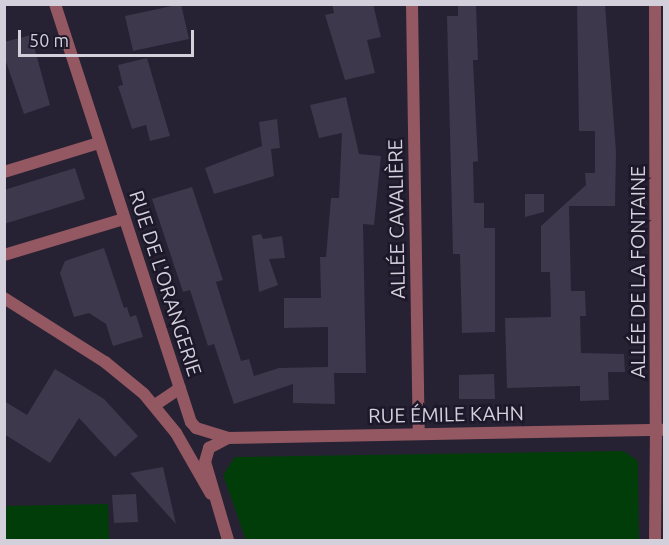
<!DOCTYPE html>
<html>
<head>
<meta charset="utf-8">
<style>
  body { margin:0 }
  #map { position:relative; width:669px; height:545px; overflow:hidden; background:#262133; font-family:Ubuntu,sans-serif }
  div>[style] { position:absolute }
  .green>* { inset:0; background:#003d08 }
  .building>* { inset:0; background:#3d384b }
  .service>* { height:12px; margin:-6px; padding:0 6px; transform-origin:6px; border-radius:6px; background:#935861 }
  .minor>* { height:12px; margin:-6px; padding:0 6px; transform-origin:6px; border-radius:6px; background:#935861 }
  span { translate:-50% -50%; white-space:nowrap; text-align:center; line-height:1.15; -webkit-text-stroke:5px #1d1829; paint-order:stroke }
  .street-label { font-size:20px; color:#d3d0dc }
  .frame { position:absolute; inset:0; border:6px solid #d3d0dc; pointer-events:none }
  .scale { position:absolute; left:18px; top:30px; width:176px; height:27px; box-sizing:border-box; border:3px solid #d3d0dc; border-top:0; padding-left:8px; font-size:18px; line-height:21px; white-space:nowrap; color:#d3d0dc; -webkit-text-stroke:4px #1d1829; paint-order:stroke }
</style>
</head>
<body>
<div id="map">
  <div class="green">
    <i style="clip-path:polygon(624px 451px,638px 461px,639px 540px,246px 540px,223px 475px,235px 457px)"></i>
    <i style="clip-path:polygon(108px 504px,109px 540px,5px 540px,5px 506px)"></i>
  </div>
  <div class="building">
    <i style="clip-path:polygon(181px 4px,189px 39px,133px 51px,125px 16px)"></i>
    <i style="clip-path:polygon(332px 4px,373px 4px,381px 37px,367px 40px,375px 73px,345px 80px,325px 15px,334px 13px)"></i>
    <i style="clip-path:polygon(458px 4px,476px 4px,478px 60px,473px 60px,478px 161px,473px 162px,474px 203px,484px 203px,484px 228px,495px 228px,495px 332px,462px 333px,460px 254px,453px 254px,447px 16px,458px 16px)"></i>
    <i style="clip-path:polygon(577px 4px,605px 4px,616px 152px,615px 206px,569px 206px,571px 291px,585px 291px,586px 316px,580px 316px,581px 353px,624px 354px,625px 372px,608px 372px,609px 400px,580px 401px,580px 386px,507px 388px,505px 318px,551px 317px,550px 272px,541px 272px,541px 226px,586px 185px,585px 173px,595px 173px,595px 131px,579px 131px)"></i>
    <i style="clip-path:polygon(31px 35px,50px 105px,24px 114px,4px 56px,4px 42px)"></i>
    <i style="clip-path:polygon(147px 58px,170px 136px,150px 141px,146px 125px,132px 129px,118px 86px,123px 85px,118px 65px)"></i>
    <i style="clip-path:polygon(346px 97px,359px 154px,381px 156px,374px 225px,363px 224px,366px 373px,334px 373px,335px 404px,293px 403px,293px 384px,234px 404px,214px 344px,208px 346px,190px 290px,183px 292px,152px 199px,192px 187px,223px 280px,216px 282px,241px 361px,249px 359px,254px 376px,279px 368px,328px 367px,328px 327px,284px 328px,284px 298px,321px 298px,320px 257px,326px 257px,331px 198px,339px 198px,342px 133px,319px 138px,310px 105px)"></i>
    <i style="clip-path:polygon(277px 119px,280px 148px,271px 149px,274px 176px,214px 194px,205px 168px,262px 146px,259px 122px)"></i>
    <i style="clip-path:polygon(75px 168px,85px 199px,4px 224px,4px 190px)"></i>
    <i style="clip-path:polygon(525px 194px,544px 194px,544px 212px,525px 217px)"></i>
    <i style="clip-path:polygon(261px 234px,263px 239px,282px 236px,285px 258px,269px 259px,278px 285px,259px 292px,252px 236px)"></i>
    <i style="clip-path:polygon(104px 248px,124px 308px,127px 307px,130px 317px,136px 315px,143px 337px,113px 346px,106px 324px,89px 313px,74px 317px,60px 273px,65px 261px)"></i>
    <i style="clip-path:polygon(55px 369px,104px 399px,138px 436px,115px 457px,79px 418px,50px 463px,4px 434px,4px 401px,27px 415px)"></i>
    <i style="clip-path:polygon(494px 374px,495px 399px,459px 399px,459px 375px)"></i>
    <i style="clip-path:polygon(163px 467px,176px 524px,130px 473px)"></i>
    <i style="clip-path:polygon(136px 494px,138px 522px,114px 523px,112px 495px)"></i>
  </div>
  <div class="service">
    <i style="left:4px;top:172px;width:99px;rotate:-17deg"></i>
    <i style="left:4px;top:255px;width:125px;rotate:-16.7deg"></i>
    <i style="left:655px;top:540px;width:110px;rotate:-89.5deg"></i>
  </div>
  <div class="minor">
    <i style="left:55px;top:4px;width:440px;rotate:72deg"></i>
    <i style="left:191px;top:422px;width:8px;rotate:50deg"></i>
    <i style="left:196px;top:428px;width:34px;rotate:17deg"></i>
    <i style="left:228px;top:438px;width:436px;rotate:-1.1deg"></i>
    <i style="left:412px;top:4px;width:430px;rotate:89.1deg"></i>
    <i style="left:655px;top:4px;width:426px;rotate:89.9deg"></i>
    <i style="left:4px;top:298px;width:120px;rotate:32.4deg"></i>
    <i style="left:105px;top:362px;width:50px;rotate:39.4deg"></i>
    <i style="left:144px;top:394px;width:50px;rotate:50.6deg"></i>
    <i style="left:176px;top:433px;width:70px;rotate:60.2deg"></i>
    <i style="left:155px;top:405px;width:30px;rotate:-34deg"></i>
    <i style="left:228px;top:540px;width:81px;rotate:-106.4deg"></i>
    <i style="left:205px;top:462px;width:15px;rotate:-74deg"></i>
    <i style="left:209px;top:448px;width:21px;rotate:-28deg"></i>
  </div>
  <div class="street-label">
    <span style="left:396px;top:219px;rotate:-91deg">ALLÉE CAVALIÈRE</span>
    <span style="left:637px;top:272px;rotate:-90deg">ALLÉE DE LA FONTAINE</span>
    <span style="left:166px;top:283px;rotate:72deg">RUE DE L'ORANGERIE</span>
    <span style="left:446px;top:414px;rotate:-1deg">RUE ÉMILE KAHN</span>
  </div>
  <div class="frame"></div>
  <div class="scale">50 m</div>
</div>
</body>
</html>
